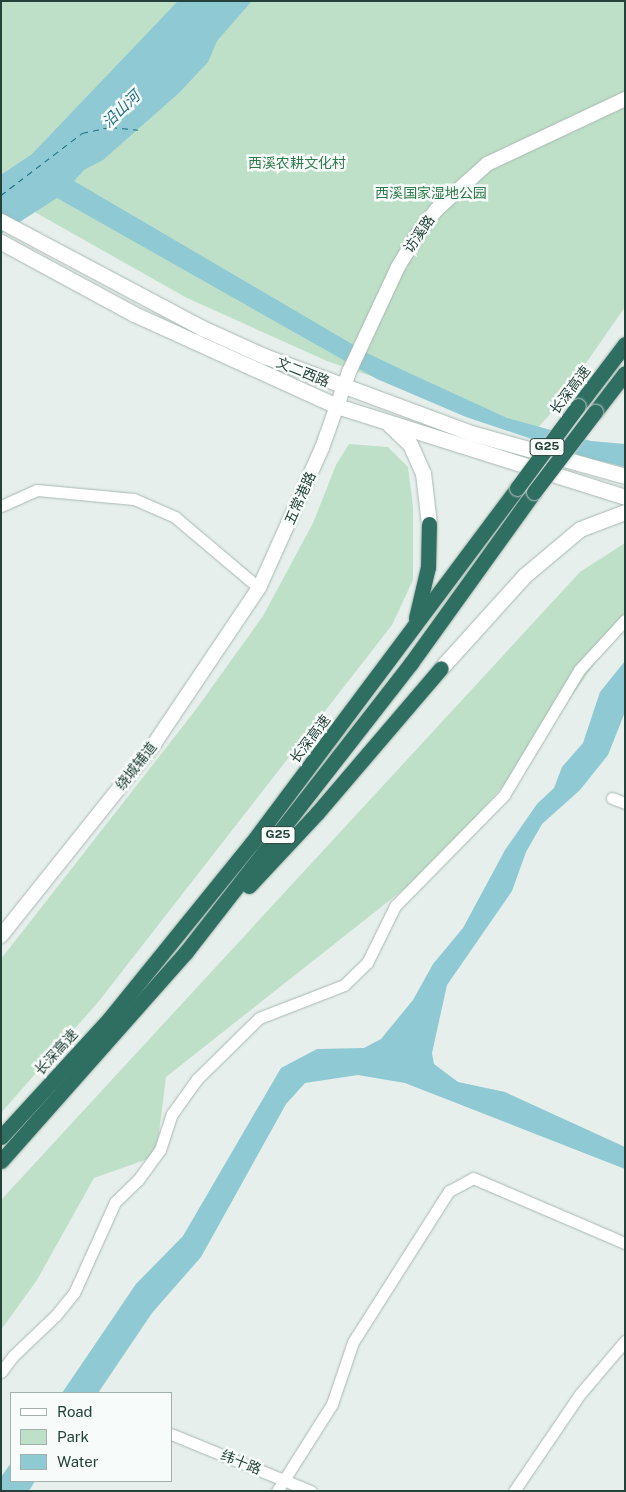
<!DOCTYPE html>
<html>
<head>
<meta charset="utf-8">
<style>
  body { margin:0 }
  #map { position:relative; width:626px; height:1492px; overflow:hidden; background:#e6efeb; font-family:"Public Sans","Noto Sans SC",sans-serif }
  div>[style] { position:absolute }
  .green>* { inset:0; background:#bfe0c8 }
  .water>* { inset:0; background:#8ec9d4 }
  .ferry>* { height:1px; margin-top:-0.5px; transform-origin:0; background:repeating-linear-gradient(90deg,#1c6f80 0 6px,transparent 0 11px) }
  .roads { filter:drop-shadow(0 0 1px #a8b8b2) drop-shadow(0 0 1px #a8b8b2) }
  .minor>* { height:11px; margin:-5.5px; padding:0 5.5px; transform-origin:5.5px; border-radius:5.5px; background:#fff }
  .tertiary>* { height:14px; margin:-7px; padding:0 7px; transform-origin:7px; border-radius:7px; background:#fff }
  .secondary>* { height:15px; margin:-7.5px; padding:0 7.5px; transform-origin:7.5px; border-radius:7.5px; background:#fff }
  .motorway>* { height:15px; margin:-7.5px; padding:0 7.5px; transform-origin:7.5px; border-radius:7.5px; background:#2f6f62 }
  .bridges { filter:drop-shadow(0 0 1px #c2cac8) drop-shadow(0 0 1px #c2cac8) }
  .motorway-bridge>* { height:15px; margin:-7.5px; padding:0 7.5px; transform-origin:7.5px; border-radius:7.5px; background:#2f6f62 }
  span { translate:-50% -50%; white-space:nowrap; text-align:center; line-height:1.15; -webkit-text-stroke:5px #f7fbf9; paint-order:stroke }
  .shield-label span { padding:1px 4px; background:#f7fbf9; border:1px solid; border-radius:4px; -webkit-text-stroke-width:0 }
  .shield-label { font-size:12px; color:#24423a; font-weight:700 }
  .park-label { font-size:14px; color:#2d7a4b }
  .street-label { font-size:14px; color:#24423a }
  .water-label { font-size:15px; color:#1c6f80; font-style:italic }
  .frame { position:absolute; inset:0; border:2px solid #24423a; pointer-events:none }
  .legend { position:absolute; left:10px; top:1392px; width:162px; height:90px; box-sizing:border-box; background:#f7fbf9; border:1px solid #a3b1ad; margin:0; padding:6px 9px; list-style:none; font-size:15px; color:#24423a }
  .legend li { display:flex; align-items:center; gap:10px; height:25px }
  .legend b { width:25px; border:1px solid #a3b1ad }
</style>
</head>
<body>
<div id="map">
  <div class="green">
    <i style="clip-path:polygon(1px 1px,625px 1px,625px 307px,552px 412px,534px 432px,327px 361px,187px 298px,1px 193px)"></i>
    <i style="clip-path:polygon(349px 444px,388px 447px,408px 467px,413px 507px,413px 580px,392px 625px,99px 1001px,1px 1113px,1px 959px,194px 712px,263px 616px,313px 523px,336px 465px)"></i>
    <i style="clip-path:polygon(625px 543px,625px 620px,532px 753px,433px 866px,166px 1077px,156px 1156px,94px 1178px,37px 1280px,1px 1330px,1px 1200px,580px 572px)"></i>
  </div>
  <div class="water">
    <i style="clip-path:polygon(178px 1px,252px 1px,217px 41px,208px 62px,179px 93px,103px 160px,84px 170px,74px 181px,369px 354px,407px 372px,507px 418px,591px 441px,625px 444px,625px 467px,588px 458px,466px 417px,377px 379px,57px 198px,1px 234px,1px 175px,32px 154px)"></i>
    <i style="clip-path:polygon(625px 661px,625px 712px,608px 755px,580px 790px,542px 824px,526px 852px,512px 891px,447px 985px,432px 1053px,434px 1064px,458px 1082px,505px 1092px,625px 1147px,625px 1169px,405px 1083px,358px 1075px,305px 1083px,286px 1104px,201px 1257px,152px 1313px,98px 1393px,62px 1393px,136px 1284px,183px 1236px,281px 1068px,317px 1049px,364px 1048px,381px 1039px,413px 1000px,433px 964px,463px 928px,505px 850px,537px 804px,554px 788px,562px 767px,583px 743px,600px 692px)"></i>
    <i style="clip-path:polygon(11px 1463px,11px 1481px,35px 1481px,29px 1491px,1px 1491px,1px 1477px)"></i>
  </div>
  <div class="ferry">
    <i style="left:1px;top:195px;width:102px;rotate:-37.4deg"></i>
    <i style="left:82px;top:133px;width:30px;rotate:-12deg"></i>
    <i style="left:111px;top:127px;width:27px;rotate:6deg"></i>
  </div>
  <div class="roads">
    <div class="minor">
      <i style="left:1px;top:506px;width:39px;rotate:-24deg"></i>
      <i style="left:37px;top:490px;width:97px;rotate:5.3deg"></i>
      <i style="left:134px;top:499px;width:45px;rotate:23.7deg"></i>
      <i style="left:175px;top:517px;width:110px;rotate:40.2deg"></i>
      <i style="left:612px;top:798px;width:14px;rotate:21deg"></i>
      <i style="left:1px;top:1372px;width:20px;rotate:-53deg"></i>
      <i style="left:13px;top:1356px;width:59px;rotate:-43.6deg"></i>
      <i style="left:56px;top:1315px;width:28px;rotate:-51deg"></i>
      <i style="left:74px;top:1293px;width:100px;rotate:-65.7deg"></i>
      <i style="left:115px;top:1202px;width:32px;rotate:-44deg"></i>
      <i style="left:138px;top:1180px;width:37px;rotate:-54deg"></i>
      <i style="left:160px;top:1150px;width:38px;rotate:-72deg"></i>
      <i style="left:172px;top:1114px;width:43px;rotate:-54.5deg"></i>
      <i style="left:197px;top:1079px;width:87px;rotate:-44.5deg"></i>
      <i style="left:259px;top:1018px;width:91px;rotate:-21.2deg"></i>
      <i style="left:344px;top:985px;width:32px;rotate:-44deg"></i>
      <i style="left:367px;top:963px;width:64px;rotate:-63.8deg"></i>
      <i style="left:395px;top:906px;width:156px;rotate:-45.5deg"></i>
      <i style="left:504px;top:795px;width:146px;rotate:-59deg"></i>
      <i style="left:579px;top:670px;width:68px;rotate:-47.4deg"></i>
      <i style="left:171px;top:1434px;width:151px;rotate:22.2deg"></i>
      <i style="left:277px;top:1491px;width:103px;rotate:-57.7deg"></i>
      <i style="left:332px;top:1404px;width:65px;rotate:-71.3deg"></i>
      <i style="left:353px;top:1342px;width:179px;rotate:-57.6deg"></i>
      <i style="left:449px;top:1191px;width:27px;rotate:-28deg"></i>
      <i style="left:473px;top:1178px;width:165px;rotate:23.2deg"></i>
      <i style="left:514px;top:1491px;width:117px;rotate:-55.8deg"></i>
      <i style="left:580px;top:1394px;width:70px;rotate:-49.7deg"></i>
    </div>
    <div class="tertiary">
      <i style="left:1px;top:936px;width:246px;rotate:-51.4deg"></i>
      <i style="left:154px;top:744px;width:188px;rotate:-56.1deg"></i>
      <i style="left:259px;top:588px;width:154px;rotate:-65.8deg"></i>
      <i style="left:322px;top:448px;width:81px;rotate:-70.4deg"></i>
      <i style="left:349px;top:372px;width:116px;rotate:-65deg"></i>
      <i style="left:398px;top:267px;width:41px;rotate:-59deg"></i>
      <i style="left:419px;top:232px;width:28px;rotate:-52deg"></i>
      <i style="left:436px;top:210px;width:69px;rotate:-42deg"></i>
      <i style="left:487px;top:164px;width:153px;rotate:-25.2deg"></i>
    </div>
    <div class="secondary">
      <i style="left:1px;top:221px;width:228px;rotate:28deg"></i>
      <i style="left:202px;top:328px;width:68px;rotate:24.3deg"></i>
      <i style="left:264px;top:356px;width:221px;rotate:20.4deg"></i>
      <i style="left:471px;top:433px;width:160px;rotate:15.6deg"></i>
      <i style="left:1px;top:242px;width:151px;rotate:28.4deg"></i>
      <i style="left:134px;top:314px;width:223px;rotate:24.4deg"></i>
      <i style="left:337px;top:406px;width:302px;rotate:17.5deg"></i>
      <i style="left:390px;top:425px;width:28px;rotate:44deg"></i>
      <i style="left:410px;top:444px;width:32px;rotate:66deg"></i>
      <i style="left:423px;top:473px;width:51px;rotate:83.3deg"></i>
      <i style="left:441px;top:668px;width:124px;rotate:-47.9deg"></i>
      <i style="left:524px;top:576px;width:73px;rotate:-40deg"></i>
      <i style="left:580px;top:529px;width:48px;rotate:-20.7deg"></i>
    </div>
    <div class="motorway">
      <i style="left:578px;top:406px;width:78px;rotate:-52.8deg"></i>
      <i style="left:595px;top:412px;width:49px;rotate:-52.4deg"></i>
      <i style="left:416px;top:618px;width:52px;rotate:-76.8deg"></i>
      <i style="left:428px;top:567px;width:43px;rotate:-88.7deg"></i>
      <i style="left:249px;top:886px;width:101px;rotate:-47deg"></i>
      <i style="left:318px;top:812px;width:189px;rotate:-49.5deg"></i>
      <i style="left:1px;top:1137px;width:161px;rotate:-47.5deg"></i>
      <i style="left:110px;top:1018px;width:224px;rotate:-51deg"></i>
      <i style="left:251px;top:844px;width:444px;rotate:-53.2deg"></i>
      <i style="left:1px;top:1161px;width:279px;rotate:-48.5deg"></i>
      <i style="left:186px;top:952px;width:366px;rotate:-52.1deg"></i>
      <i style="left:411px;top:663px;width:211px;rotate:-54.3deg"></i>
    </div>
  </div>
  <div class="bridges">
    <div class="motorway-bridge">
      <i style="left:517px;top:488px;width:102px;rotate:-53.4deg"></i>
      <i style="left:534px;top:492px;width:101px;rotate:-52.7deg"></i>
    </div>
  </div>
  <div class="shield-label">
    <span style="left:547px;top:447px">G25</span>
    <span style="left:278px;top:835px">G25</span>
  </div>
  <div class="park-label">
    <span style="left:297px;top:163px">西溪农耕文化村</span>
    <span style="left:431px;top:193px">西溪国家湿地公园</span>
  </div>
  <div class="street-label">
    <span style="left:419px;top:234px;rotate:-55deg">访溪路</span>
    <span style="left:303px;top:372px;rotate:22deg">文二西路</span>
    <span style="left:570px;top:390px;rotate:-53deg">长深高速</span>
    <span style="left:300px;top:498px;rotate:-66deg">五常港路</span>
    <span style="left:310px;top:739px;rotate:-53deg">长深高速</span>
    <span style="left:136px;top:766px;rotate:-52deg">绕城辅道</span>
    <span style="left:56px;top:1052px;rotate:-48deg">长深高速</span>
    <span style="left:241px;top:1462px;rotate:22deg">纬十路</span>
  </div>
  <div class="water-label">
    <span style="left:121px;top:109px;rotate:-44deg">沿山河</span>
  </div>
  <div class="frame"></div>
  <ul class="legend">
  <li><b style="height:6px;background:#fff"></b>Road</li>
  <li><b style="height:14px;background:#bfe0c8"></b>Park</li>
  <li><b style="height:14px;background:#8ec9d4"></b>Water</li>
  </ul>
</div>
</body>
</html>
